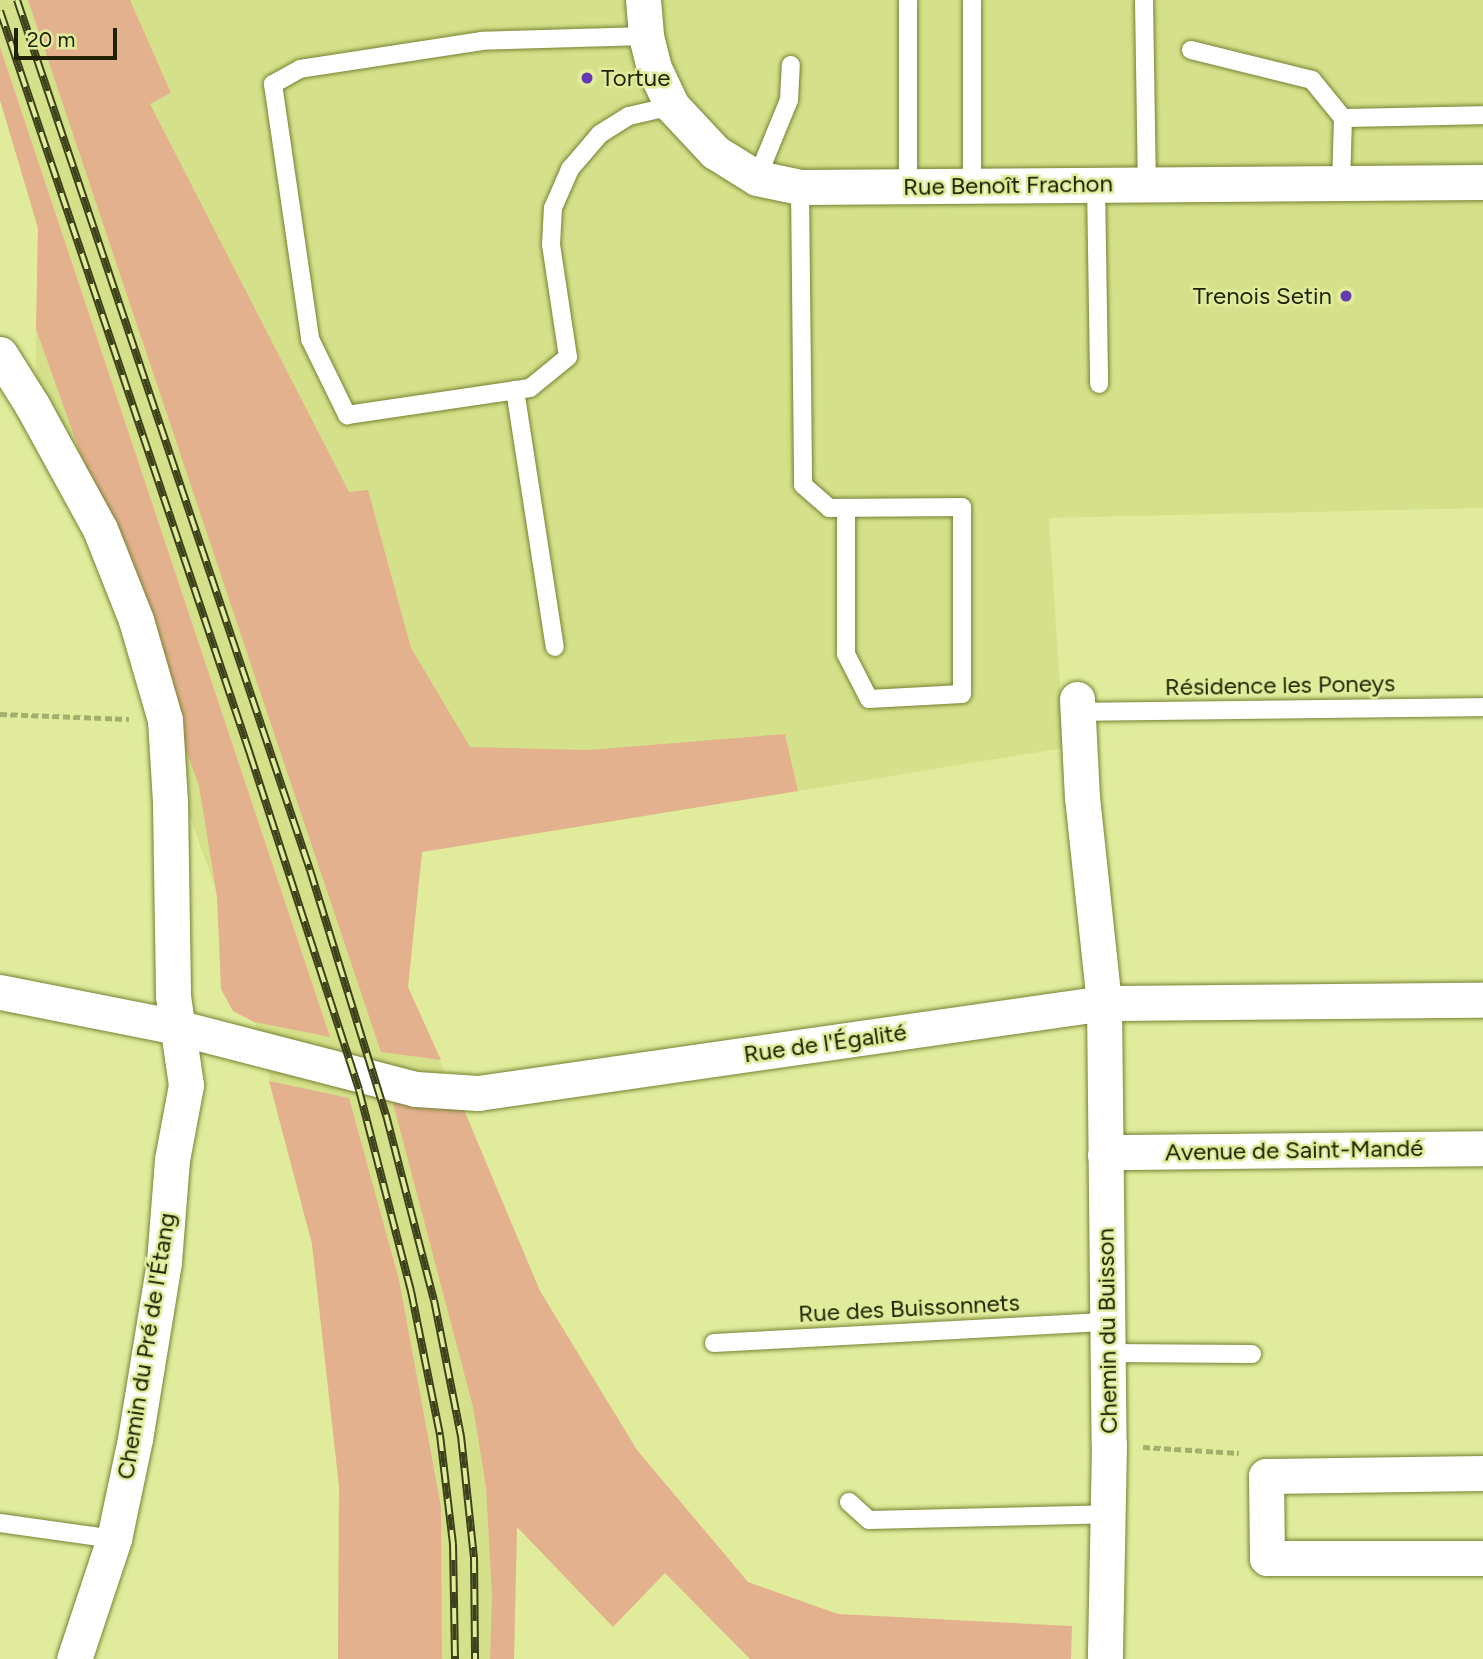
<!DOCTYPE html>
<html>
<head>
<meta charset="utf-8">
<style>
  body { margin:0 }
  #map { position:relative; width:1483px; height:1659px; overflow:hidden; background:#e0ec9c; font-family:Figtree,sans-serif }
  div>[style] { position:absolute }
  .built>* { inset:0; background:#d5e18a }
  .green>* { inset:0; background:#e4b18e }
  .path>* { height:4.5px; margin-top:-2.25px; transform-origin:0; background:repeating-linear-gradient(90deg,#a4ae6d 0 7px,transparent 0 10.5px) }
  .roads { filter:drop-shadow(0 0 2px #788133) drop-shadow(0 0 2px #788133) }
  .lane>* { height:18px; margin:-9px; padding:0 9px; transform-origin:9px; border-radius:9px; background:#fff }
  .street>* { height:35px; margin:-17.5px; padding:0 17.5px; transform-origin:17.5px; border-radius:17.5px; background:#fff }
  .rail>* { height:8px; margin-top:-4px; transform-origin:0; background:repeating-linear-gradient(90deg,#e0ec9c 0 16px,#3d421b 0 32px); box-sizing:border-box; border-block:2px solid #3d421b }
  .dots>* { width:19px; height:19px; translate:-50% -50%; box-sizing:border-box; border:4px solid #e0ec9c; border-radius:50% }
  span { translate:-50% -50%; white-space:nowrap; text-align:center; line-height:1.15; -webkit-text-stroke:5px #e0ec9c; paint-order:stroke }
  .poi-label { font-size:24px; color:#1e2102 }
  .left { translate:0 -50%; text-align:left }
  .right { translate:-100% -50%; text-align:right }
  .street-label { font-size:24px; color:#1e2102 }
  .scale { position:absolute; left:14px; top:28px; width:103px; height:32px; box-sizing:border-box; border:4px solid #1e2102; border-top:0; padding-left:9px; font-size:21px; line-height:24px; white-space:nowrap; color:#1e2102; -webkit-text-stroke:5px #e0ec9c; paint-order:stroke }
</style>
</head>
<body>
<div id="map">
  <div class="built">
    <i style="clip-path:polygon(0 0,1483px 0,1483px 508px,1049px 518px,1064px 748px,422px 852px,408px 987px,540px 1291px,637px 1450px,517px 1526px,514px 1659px,338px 1659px,339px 1486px,312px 1244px,236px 948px,114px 598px,35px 400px,38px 228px,0 100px)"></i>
  </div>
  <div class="green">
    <i style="clip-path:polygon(28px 0,130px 0,171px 93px,150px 104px,349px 492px,368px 490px,411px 648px,470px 747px,588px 750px,785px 734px,798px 791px,422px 852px,408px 987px,441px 1060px,381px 1052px)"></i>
    <i style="clip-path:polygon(0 47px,330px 1037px,254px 1022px,233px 1011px,221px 989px,217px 897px,199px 786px,36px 329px,38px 228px,0 100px)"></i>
    <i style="clip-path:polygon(269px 1081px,349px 1098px,399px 1280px,441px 1507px,442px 1659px,338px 1659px,339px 1486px,312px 1244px)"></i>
    <i style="clip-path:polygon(393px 1103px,462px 1105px,540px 1291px,637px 1450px,748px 1582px,838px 1614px,1072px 1626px,1071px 1659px,750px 1659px,665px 1573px,613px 1627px,517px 1527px,514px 1659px,490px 1659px,492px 1596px,486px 1487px,473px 1407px)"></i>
  </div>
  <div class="path">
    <i style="left:0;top:714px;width:129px;rotate:2.2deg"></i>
    <i style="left:1143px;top:1447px;width:96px;rotate:3.6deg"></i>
  </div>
  <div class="roads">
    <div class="lane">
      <i style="left:908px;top:0;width:186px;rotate:90deg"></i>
      <i style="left:972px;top:0;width:185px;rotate:90deg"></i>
      <i style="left:1144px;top:0;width:184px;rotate:89.1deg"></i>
      <i style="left:646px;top:36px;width:164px;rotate:178.3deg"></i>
      <i style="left:482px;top:41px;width:184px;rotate:171.3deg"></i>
      <i style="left:300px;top:69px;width:31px;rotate:151deg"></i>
      <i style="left:273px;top:84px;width:258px;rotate:81.7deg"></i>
      <i style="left:310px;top:339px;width:85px;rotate:64deg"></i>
      <i style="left:347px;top:415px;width:185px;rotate:-8.4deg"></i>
      <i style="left:530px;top:388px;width:49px;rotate:-39.2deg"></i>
      <i style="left:568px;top:357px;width:113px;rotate:-98.6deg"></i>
      <i style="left:551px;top:245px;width:37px;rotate:-87deg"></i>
      <i style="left:553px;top:208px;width:43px;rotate:-66.4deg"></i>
      <i style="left:570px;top:169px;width:46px;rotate:-49.4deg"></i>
      <i style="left:600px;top:134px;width:34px;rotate:-32deg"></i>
      <i style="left:629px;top:116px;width:44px;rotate:-13.1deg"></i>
      <i style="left:1191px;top:50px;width:125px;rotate:13.9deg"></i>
      <i style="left:1312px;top:80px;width:49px;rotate:50.8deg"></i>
      <i style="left:1343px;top:118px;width:66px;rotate:91.7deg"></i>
      <i style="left:1343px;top:118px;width:140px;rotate:-1.2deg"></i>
      <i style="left:757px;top:178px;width:84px;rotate:-67.7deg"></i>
      <i style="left:789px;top:100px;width:35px;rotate:-87deg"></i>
      <i style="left:1096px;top:184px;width:200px;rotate:89.1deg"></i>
      <i style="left:800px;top:187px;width:298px;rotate:89.4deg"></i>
      <i style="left:803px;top:485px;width:35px;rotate:41deg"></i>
      <i style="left:829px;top:508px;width:133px;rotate:-0.4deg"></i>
      <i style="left:962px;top:507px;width:187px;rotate:90deg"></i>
      <i style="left:962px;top:694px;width:93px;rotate:176.9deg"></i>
      <i style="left:869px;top:699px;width:51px;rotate:-117.1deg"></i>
      <i style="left:846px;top:654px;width:146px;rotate:-90deg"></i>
      <i style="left:515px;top:390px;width:260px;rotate:81.2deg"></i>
      <i style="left:1078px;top:712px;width:405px;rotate:-0.7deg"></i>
      <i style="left:714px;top:1343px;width:394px;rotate:-3.1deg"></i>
      <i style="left:1108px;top:1353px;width:144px;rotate:0.4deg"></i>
      <i style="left:849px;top:1502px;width:27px;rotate:42deg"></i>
      <i style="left:869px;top:1520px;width:239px;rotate:-1.4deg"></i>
      <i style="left:0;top:1523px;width:115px;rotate:8deg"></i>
    </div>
    <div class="street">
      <i style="left:643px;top:0;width:36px;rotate:85deg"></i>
      <i style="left:646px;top:36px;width:33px;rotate:76deg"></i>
      <i style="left:654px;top:68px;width:42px;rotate:64.7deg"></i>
      <i style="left:672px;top:106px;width:63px;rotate:46.9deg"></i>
      <i style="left:715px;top:152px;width:49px;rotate:31.8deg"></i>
      <i style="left:757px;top:178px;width:44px;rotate:11.8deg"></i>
      <i style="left:800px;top:187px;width:683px;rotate:-0.42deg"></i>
      <i style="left:0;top:354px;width:60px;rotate:57.9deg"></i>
      <i style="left:32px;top:405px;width:141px;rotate:61.3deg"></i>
      <i style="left:100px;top:529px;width:98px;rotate:68.4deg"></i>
      <i style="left:136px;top:620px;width:104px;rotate:73.8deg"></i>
      <i style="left:165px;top:720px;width:82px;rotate:86.5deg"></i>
      <i style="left:170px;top:802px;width:194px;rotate:89.1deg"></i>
      <i style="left:173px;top:996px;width:90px;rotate:81.7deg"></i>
      <i style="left:186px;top:1085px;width:76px;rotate:100.6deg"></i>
      <i style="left:172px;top:1160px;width:102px;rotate:94.5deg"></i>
      <i style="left:164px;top:1262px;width:179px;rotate:99.3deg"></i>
      <i style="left:135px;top:1439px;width:102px;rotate:101.9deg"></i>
      <i style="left:114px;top:1539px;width:126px;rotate:108.4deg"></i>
      <i style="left:1077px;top:699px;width:98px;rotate:87.1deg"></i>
      <i style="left:1082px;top:797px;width:207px;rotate:83.9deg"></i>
      <i style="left:1104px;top:1003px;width:441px;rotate:89.4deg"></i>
      <i style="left:1109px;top:1444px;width:215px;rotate:91.1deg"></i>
      <i style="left:0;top:992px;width:179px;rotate:11.2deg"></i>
      <i style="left:176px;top:1027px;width:248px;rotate:14.5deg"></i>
      <i style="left:416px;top:1089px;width:62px;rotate:3.7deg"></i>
      <i style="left:478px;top:1093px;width:632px;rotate:-8.18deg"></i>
      <i style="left:1104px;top:1003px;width:379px;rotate:-0.5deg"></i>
      <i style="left:1105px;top:1155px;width:17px;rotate:-10deg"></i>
      <i style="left:1122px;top:1152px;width:361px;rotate:-0.6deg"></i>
      <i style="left:1483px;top:1473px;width:217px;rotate:179.2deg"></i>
      <i style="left:1266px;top:1476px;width:82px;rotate:89.3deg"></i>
      <i style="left:1267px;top:1558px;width:216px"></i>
    </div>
  </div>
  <div class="rail">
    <i style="left:17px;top:0;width:918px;rotate:71.39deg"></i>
    <i style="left:310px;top:870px;width:257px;rotate:72.8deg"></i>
    <i style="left:386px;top:1115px;width:191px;rotate:75.5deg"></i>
    <i style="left:434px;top:1300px;width:139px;rotate:78.8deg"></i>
    <i style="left:461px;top:1436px;width:122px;rotate:83.9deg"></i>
    <i style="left:474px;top:1557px;width:102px;rotate:89.4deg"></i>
    <i style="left:0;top:11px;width:784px;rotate:71.4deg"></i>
    <i style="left:250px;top:754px;width:353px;rotate:72deg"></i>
    <i style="left:359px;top:1090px;width:208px;rotate:75.5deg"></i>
    <i style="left:411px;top:1291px;width:147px;rotate:78.6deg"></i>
    <i style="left:440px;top:1435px;width:110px;rotate:83.2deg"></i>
    <i style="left:453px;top:1544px;width:115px;rotate:89deg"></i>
  </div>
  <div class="dots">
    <i style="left:587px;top:78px;background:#6539b1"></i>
    <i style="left:1346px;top:296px;background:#6539b1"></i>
  </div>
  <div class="poi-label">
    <span class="left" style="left:601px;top:78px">Tortue</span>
    <span class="right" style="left:1332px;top:296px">Trenois Setin</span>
  </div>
  <div class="street-label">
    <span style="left:1008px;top:185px;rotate:-1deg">Rue Benoît Frachon</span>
    <span style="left:1280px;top:685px;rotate:-1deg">Résidence les Poneys</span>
    <span style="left:825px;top:1043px;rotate:-8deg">Rue de l'Égalité</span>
    <span style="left:1294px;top:1150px;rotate:-1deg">Avenue de Saint-Mandé</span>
    <span style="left:909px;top:1308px;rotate:-3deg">Rue des Buissonnets</span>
    <span style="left:1107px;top:1331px;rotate:-91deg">Chemin du Buisson</span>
    <span style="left:146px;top:1346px;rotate:-81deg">Chemin du Pré de l'Étang</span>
  </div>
  <div class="scale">20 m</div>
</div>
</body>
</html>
